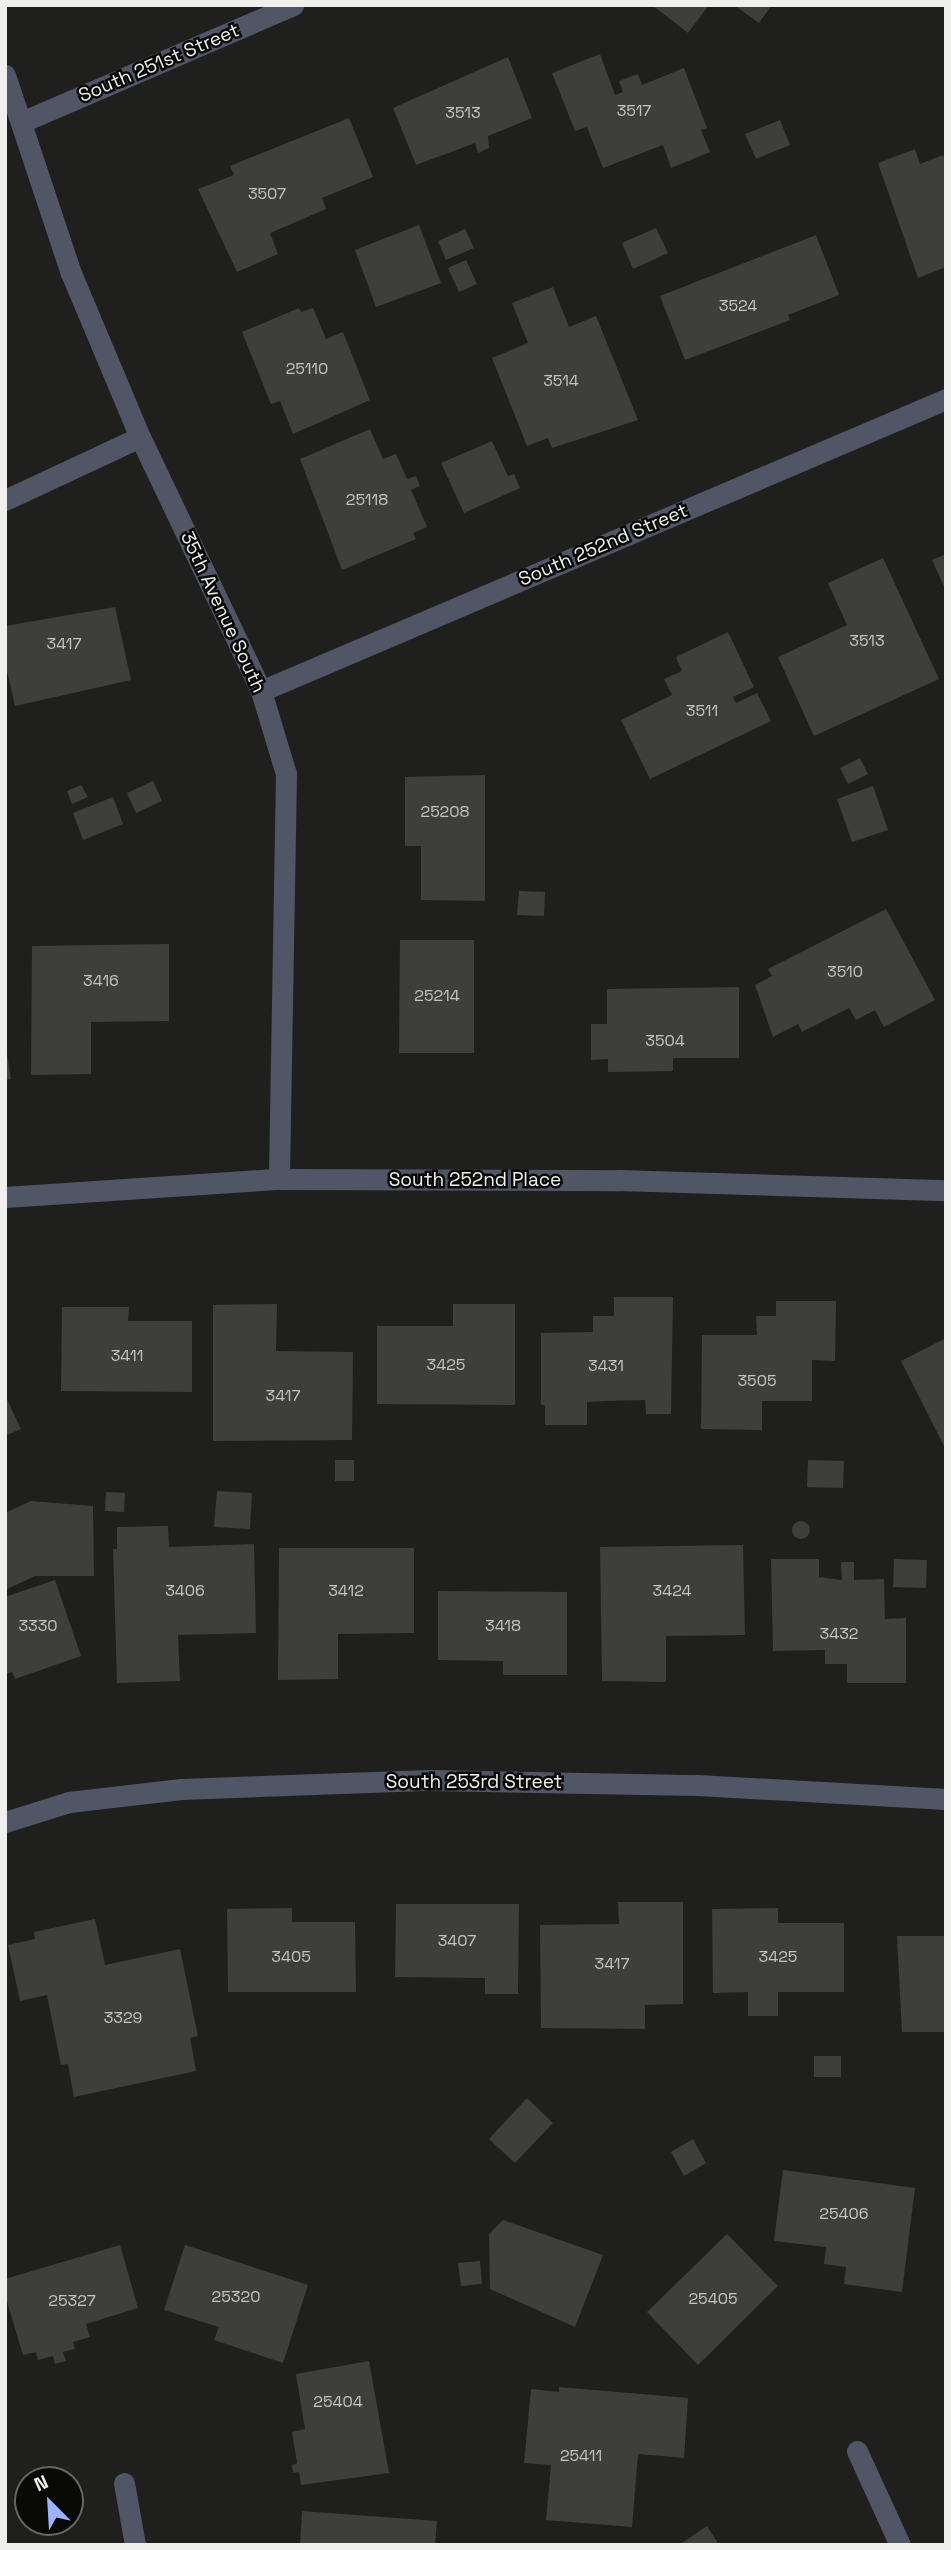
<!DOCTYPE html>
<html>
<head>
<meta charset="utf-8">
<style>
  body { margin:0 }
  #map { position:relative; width:951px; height:2550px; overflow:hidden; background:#1f201d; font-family:"Space Grotesk",sans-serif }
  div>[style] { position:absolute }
  .building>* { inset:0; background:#3e3e3b }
  .round { border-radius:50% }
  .street>* { height:21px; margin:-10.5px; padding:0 10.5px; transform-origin:10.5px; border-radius:10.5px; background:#515667 }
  span { translate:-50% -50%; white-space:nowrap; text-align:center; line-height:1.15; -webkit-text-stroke:5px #090908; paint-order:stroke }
  .number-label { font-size:16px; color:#c3c3c0 }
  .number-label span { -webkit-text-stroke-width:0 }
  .street-label { font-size:19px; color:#efefed }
  .frame { position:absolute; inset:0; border:7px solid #efefed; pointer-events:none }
  .north { position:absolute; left:14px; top:2466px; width:70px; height:70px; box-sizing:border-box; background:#090908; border:2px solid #656564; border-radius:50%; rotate:336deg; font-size:19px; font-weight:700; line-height:28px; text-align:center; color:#efefed }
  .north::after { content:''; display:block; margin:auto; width:24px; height:32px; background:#9eb3fd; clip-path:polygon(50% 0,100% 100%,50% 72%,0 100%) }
</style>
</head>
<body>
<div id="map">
  <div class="building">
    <i style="clip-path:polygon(652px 5px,709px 5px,688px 33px)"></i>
    <i style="clip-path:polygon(734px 5px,772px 5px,759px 23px)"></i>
    <i style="clip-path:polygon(600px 54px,615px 95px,623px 92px,619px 81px,638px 74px,642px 85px,684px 68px,707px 128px,701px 130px,710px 152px,671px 168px,663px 145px,603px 168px,587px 127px,575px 131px,552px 73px)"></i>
    <i style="clip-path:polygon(508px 57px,532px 118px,488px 136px,489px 148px,478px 153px,475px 143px,416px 165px,393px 108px)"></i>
    <i style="clip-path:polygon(349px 118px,373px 177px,322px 198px,326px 209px,270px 233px,278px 254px,237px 272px,198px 189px,234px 175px,230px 166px)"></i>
    <i style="clip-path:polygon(780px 120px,790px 145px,756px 159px,745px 134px)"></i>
    <i style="clip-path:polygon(915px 149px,920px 164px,943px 155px,946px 161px,946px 267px,918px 278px,878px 163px)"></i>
    <i style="clip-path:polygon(419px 225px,441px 283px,376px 307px,355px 250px)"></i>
    <i style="clip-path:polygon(656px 228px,668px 253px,633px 269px,622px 243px)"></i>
    <i style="clip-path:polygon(465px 229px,474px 248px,446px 260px,438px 241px)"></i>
    <i style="clip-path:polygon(816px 235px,839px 295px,788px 315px,790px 320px,685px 360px,660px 296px)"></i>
    <i style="clip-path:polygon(466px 260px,477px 284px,459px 292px,448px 268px)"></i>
    <i style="clip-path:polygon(553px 287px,569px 327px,596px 316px,638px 420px,552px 448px,548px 438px,527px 446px,492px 358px,528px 343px,512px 303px)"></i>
    <i style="clip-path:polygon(299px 308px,301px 312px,313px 308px,326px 339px,343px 332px,370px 400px,293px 434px,280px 401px,271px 404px,242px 332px)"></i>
    <i style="clip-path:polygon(370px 429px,383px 459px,396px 454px,407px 479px,416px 476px,420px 486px,411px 490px,427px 527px,413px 533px,416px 539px,342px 570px,300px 459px)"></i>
    <i style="clip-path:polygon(492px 441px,508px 476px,514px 474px,520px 488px,464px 513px,441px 463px)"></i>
    <i style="clip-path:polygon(946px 554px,946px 591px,932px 560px)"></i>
    <i style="clip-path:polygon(883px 558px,939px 679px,814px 736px,778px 657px,847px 625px,828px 583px)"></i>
    <i style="clip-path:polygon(115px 607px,131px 680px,15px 706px,5px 662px,5px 626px)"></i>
    <i style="clip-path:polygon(728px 632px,754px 687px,733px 697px,736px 703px,757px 693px,771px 721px,650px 779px,621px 720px,672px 695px,664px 679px,682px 671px,676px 657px)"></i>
    <i style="clip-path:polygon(860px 758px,868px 774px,848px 784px,840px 768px)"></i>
    <i style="clip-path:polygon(485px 775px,485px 901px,421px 900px,421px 846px,405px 846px,405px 777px)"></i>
    <i style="clip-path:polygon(153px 781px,162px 801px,136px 813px,127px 793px)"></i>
    <i style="clip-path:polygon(81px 785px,88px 797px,72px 804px,67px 791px)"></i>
    <i style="clip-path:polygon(873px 786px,888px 830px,852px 842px,837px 799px)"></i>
    <i style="clip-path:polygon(113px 797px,123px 824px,83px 840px,73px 813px)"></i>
    <i style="clip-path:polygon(519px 891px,545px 892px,544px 916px,517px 915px)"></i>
    <i style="clip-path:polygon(886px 909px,935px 1000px,884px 1027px,875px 1010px,856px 1020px,849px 1008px,802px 1032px,798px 1024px,773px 1037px,755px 985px,772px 976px,768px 969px)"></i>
    <i style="clip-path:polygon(400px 940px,474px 940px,474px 1053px,399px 1053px)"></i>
    <i style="clip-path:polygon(169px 944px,169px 1021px,91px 1022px,91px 1074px,31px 1075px,32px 946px)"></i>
    <i style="clip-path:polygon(739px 987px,739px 1058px,673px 1058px,673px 1071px,608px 1072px,608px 1059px,591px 1060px,591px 1024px,607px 1024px,607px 989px)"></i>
    <i style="clip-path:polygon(5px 1041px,11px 1079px,5px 1080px)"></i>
    <i style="clip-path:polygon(614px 1297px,673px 1297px,671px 1414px,646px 1414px,645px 1400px,606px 1401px,587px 1402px,587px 1425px,545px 1425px,545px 1405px,541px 1405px,541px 1333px,593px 1332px,593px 1316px,614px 1316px)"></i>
    <i style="clip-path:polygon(776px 1301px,836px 1301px,835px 1361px,812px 1360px,812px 1401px,762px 1401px,762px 1430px,701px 1429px,702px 1335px,757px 1335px,756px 1316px,776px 1316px)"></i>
    <i style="clip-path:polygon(277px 1304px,276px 1351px,353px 1352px,352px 1440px,213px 1441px,213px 1305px)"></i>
    <i style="clip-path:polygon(453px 1304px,515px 1304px,515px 1405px,377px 1404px,377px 1326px,453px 1326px)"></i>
    <i style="clip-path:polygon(62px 1307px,129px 1307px,128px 1321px,192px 1321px,192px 1392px,61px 1391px)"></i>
    <i style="clip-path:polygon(946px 1338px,946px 1450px,901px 1361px)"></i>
    <i style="clip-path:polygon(5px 1395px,21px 1429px,5px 1436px)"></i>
    <i style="clip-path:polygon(335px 1460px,354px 1460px,354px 1481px,335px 1481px)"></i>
    <i style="clip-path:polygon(808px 1460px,844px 1461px,843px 1488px,807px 1487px)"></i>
    <i style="clip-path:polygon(217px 1491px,252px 1493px,250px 1529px,214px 1527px)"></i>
    <i style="clip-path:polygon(106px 1492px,125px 1493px,124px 1512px,105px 1511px)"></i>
    <i style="clip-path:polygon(31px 1501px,93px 1506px,94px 1576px,35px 1576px,5px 1590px,5px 1513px)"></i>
    <i class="round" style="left:792px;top:1521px;width:18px;height:18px"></i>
    <i style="clip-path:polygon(168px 1526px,169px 1547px,254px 1544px,256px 1633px,178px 1635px,180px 1681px,117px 1683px,113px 1549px,117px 1549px,117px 1527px)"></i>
    <i style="clip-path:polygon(743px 1545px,745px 1635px,666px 1636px,666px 1682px,602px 1681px,600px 1547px)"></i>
    <i style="clip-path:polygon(279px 1548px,414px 1548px,414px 1633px,338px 1634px,338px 1679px,278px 1680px)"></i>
    <i style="clip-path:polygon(771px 1559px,819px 1559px,819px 1577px,834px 1579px,842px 1580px,841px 1562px,854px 1562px,854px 1580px,884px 1579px,885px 1619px,906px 1618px,906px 1683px,847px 1683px,847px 1664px,825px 1664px,825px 1650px,773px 1651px)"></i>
    <i style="clip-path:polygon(894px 1559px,927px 1560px,926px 1588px,893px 1587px)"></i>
    <i style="clip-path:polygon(55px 1580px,81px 1656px,15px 1679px,12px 1672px,5px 1674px,5px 1597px)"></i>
    <i style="clip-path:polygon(438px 1591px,567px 1592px,567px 1675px,503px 1675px,503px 1661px,438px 1660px)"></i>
    <i style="clip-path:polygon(618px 1902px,683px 1902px,683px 2004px,645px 2005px,645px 2029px,541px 2028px,540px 1925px,619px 1924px)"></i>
    <i style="clip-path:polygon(396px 1904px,519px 1904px,518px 1994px,485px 1994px,485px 1978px,395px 1977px)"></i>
    <i style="clip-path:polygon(292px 1908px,292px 1922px,355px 1922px,356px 1992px,228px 1992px,227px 1909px)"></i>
    <i style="clip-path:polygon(778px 1908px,778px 1923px,844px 1923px,844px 1992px,778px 1992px,778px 2016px,748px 2016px,748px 1992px,713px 1993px,712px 1909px)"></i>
    <i style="clip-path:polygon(95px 1919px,105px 1965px,180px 1949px,198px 2036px,190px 2038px,196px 2071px,74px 2097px,68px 2064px,61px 2065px,47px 1995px,20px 2001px,8px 1945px,35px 1939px,34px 1932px)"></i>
    <i style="clip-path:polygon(897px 1936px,946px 1936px,946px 2032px,902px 2032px)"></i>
    <i style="clip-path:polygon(814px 2056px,841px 2056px,841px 2077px,814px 2077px)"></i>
    <i style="clip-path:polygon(527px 2098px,553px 2123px,515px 2163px,489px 2139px)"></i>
    <i style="clip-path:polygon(693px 2139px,706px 2163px,684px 2176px,671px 2152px)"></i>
    <i style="clip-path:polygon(783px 2170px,915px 2188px,902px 2292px,844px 2284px,846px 2267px,824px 2264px,826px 2247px,774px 2241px)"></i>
    <i style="clip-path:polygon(503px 2220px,603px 2255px,575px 2327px,490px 2289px,489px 2234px)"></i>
    <i style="clip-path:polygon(727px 2234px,778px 2286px,698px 2365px,647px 2312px)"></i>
    <i style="clip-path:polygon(120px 2245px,138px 2308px,86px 2324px,90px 2337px,73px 2342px,75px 2349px,63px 2352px,66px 2361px,55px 2364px,53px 2356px,38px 2360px,36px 2352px,23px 2355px,5px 2295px,5px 2279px)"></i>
    <i style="clip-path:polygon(185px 2245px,308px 2285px,283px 2363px,214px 2340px,219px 2327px,164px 2310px)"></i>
    <i style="clip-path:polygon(480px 2261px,482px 2284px,461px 2286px,458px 2263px)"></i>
    <i style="clip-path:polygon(369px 2361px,389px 2473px,301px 2485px,299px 2472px,293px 2473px,292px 2465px,297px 2463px,292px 2432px,305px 2429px,296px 2374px)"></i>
    <i style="clip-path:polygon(559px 2387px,688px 2398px,684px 2458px,638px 2454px,632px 2527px,546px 2520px,551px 2465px,524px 2463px,531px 2389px,559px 2392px)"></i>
    <i style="clip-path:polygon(302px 2511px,437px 2521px,435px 2545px,300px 2545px)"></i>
    <i style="clip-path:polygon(707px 2526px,719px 2545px,679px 2545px)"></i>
  </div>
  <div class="street">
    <i style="left:5px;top:75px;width:209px;rotate:71.6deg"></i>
    <i style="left:71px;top:273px;width:178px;rotate:67.2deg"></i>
    <i style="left:140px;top:437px;width:281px;rotate:64.5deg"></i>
    <i style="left:261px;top:691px;width:87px;rotate:73.2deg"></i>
    <i style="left:286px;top:774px;width:405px;rotate:91deg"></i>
    <i style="left:24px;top:121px;width:293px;rotate:-23.3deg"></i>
    <i style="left:5px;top:500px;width:149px;rotate:-25deg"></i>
    <i style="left:261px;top:691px;width:745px;rotate:-23.09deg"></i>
    <i style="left:5px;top:1197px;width:275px;rotate:-3.8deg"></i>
    <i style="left:279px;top:1179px;width:340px;rotate:0.2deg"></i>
    <i style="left:619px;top:1180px;width:327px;rotate:1.8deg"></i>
    <i style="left:5px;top:1822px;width:67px;rotate:-17.4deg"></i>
    <i style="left:69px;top:1802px;width:113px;rotate:-6.6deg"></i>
    <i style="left:181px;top:1789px;width:249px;rotate:-2.1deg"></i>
    <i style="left:430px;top:1780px;width:267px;rotate:1.1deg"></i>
    <i style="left:697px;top:1785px;width:249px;rotate:3.2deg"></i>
    <i style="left:857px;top:2451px;width:103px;rotate:65.4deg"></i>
    <i style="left:124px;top:2483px;width:63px;rotate:79.9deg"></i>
  </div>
  <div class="number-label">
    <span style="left:634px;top:111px">3517</span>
    <span style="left:463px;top:113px">3513</span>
    <span style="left:267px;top:194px">3507</span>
    <span style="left:738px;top:306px">3524</span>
    <span style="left:307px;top:369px">25110</span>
    <span style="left:561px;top:381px">3514</span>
    <span style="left:367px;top:500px">25118</span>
    <span style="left:867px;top:641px">3513</span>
    <span style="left:64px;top:644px">3417</span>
    <span style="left:702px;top:711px">3511</span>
    <span style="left:445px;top:812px">25208</span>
    <span style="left:845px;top:972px">3510</span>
    <span style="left:101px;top:981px">3416</span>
    <span style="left:437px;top:996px">25214</span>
    <span style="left:665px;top:1041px">3504</span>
    <span style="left:127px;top:1356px">3411</span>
    <span style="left:446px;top:1365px">3425</span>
    <span style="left:606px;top:1366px">3431</span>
    <span style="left:757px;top:1381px">3505</span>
    <span style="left:283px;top:1396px">3417</span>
    <span style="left:185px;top:1591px">3406</span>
    <span style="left:346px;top:1591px">3412</span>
    <span style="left:672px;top:1591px">3424</span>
    <span style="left:38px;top:1626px">3330</span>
    <span style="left:503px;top:1626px">3418</span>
    <span style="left:839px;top:1634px">3432</span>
    <span style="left:457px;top:1941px">3407</span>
    <span style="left:291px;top:1957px">3405</span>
    <span style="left:778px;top:1957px">3425</span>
    <span style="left:612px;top:1964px">3417</span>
    <span style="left:123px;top:2018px">3329</span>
    <span style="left:844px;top:2214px">25406</span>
    <span style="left:236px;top:2297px">25320</span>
    <span style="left:713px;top:2299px">25405</span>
    <span style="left:72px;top:2301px">25327</span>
    <span style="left:338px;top:2402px">25404</span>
    <span style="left:581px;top:2456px">25411</span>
  </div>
  <div class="street-label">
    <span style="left:159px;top:63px;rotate:-23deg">South 251st Street</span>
    <span style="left:603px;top:545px;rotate:-23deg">South 252nd Street</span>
    <span style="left:223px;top:612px;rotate:65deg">35th Avenue South</span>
    <span style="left:475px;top:1180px">South 252nd Place</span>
    <span style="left:474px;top:1782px">South 253rd Street</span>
  </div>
  <div class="frame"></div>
  <div class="north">N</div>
</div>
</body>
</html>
